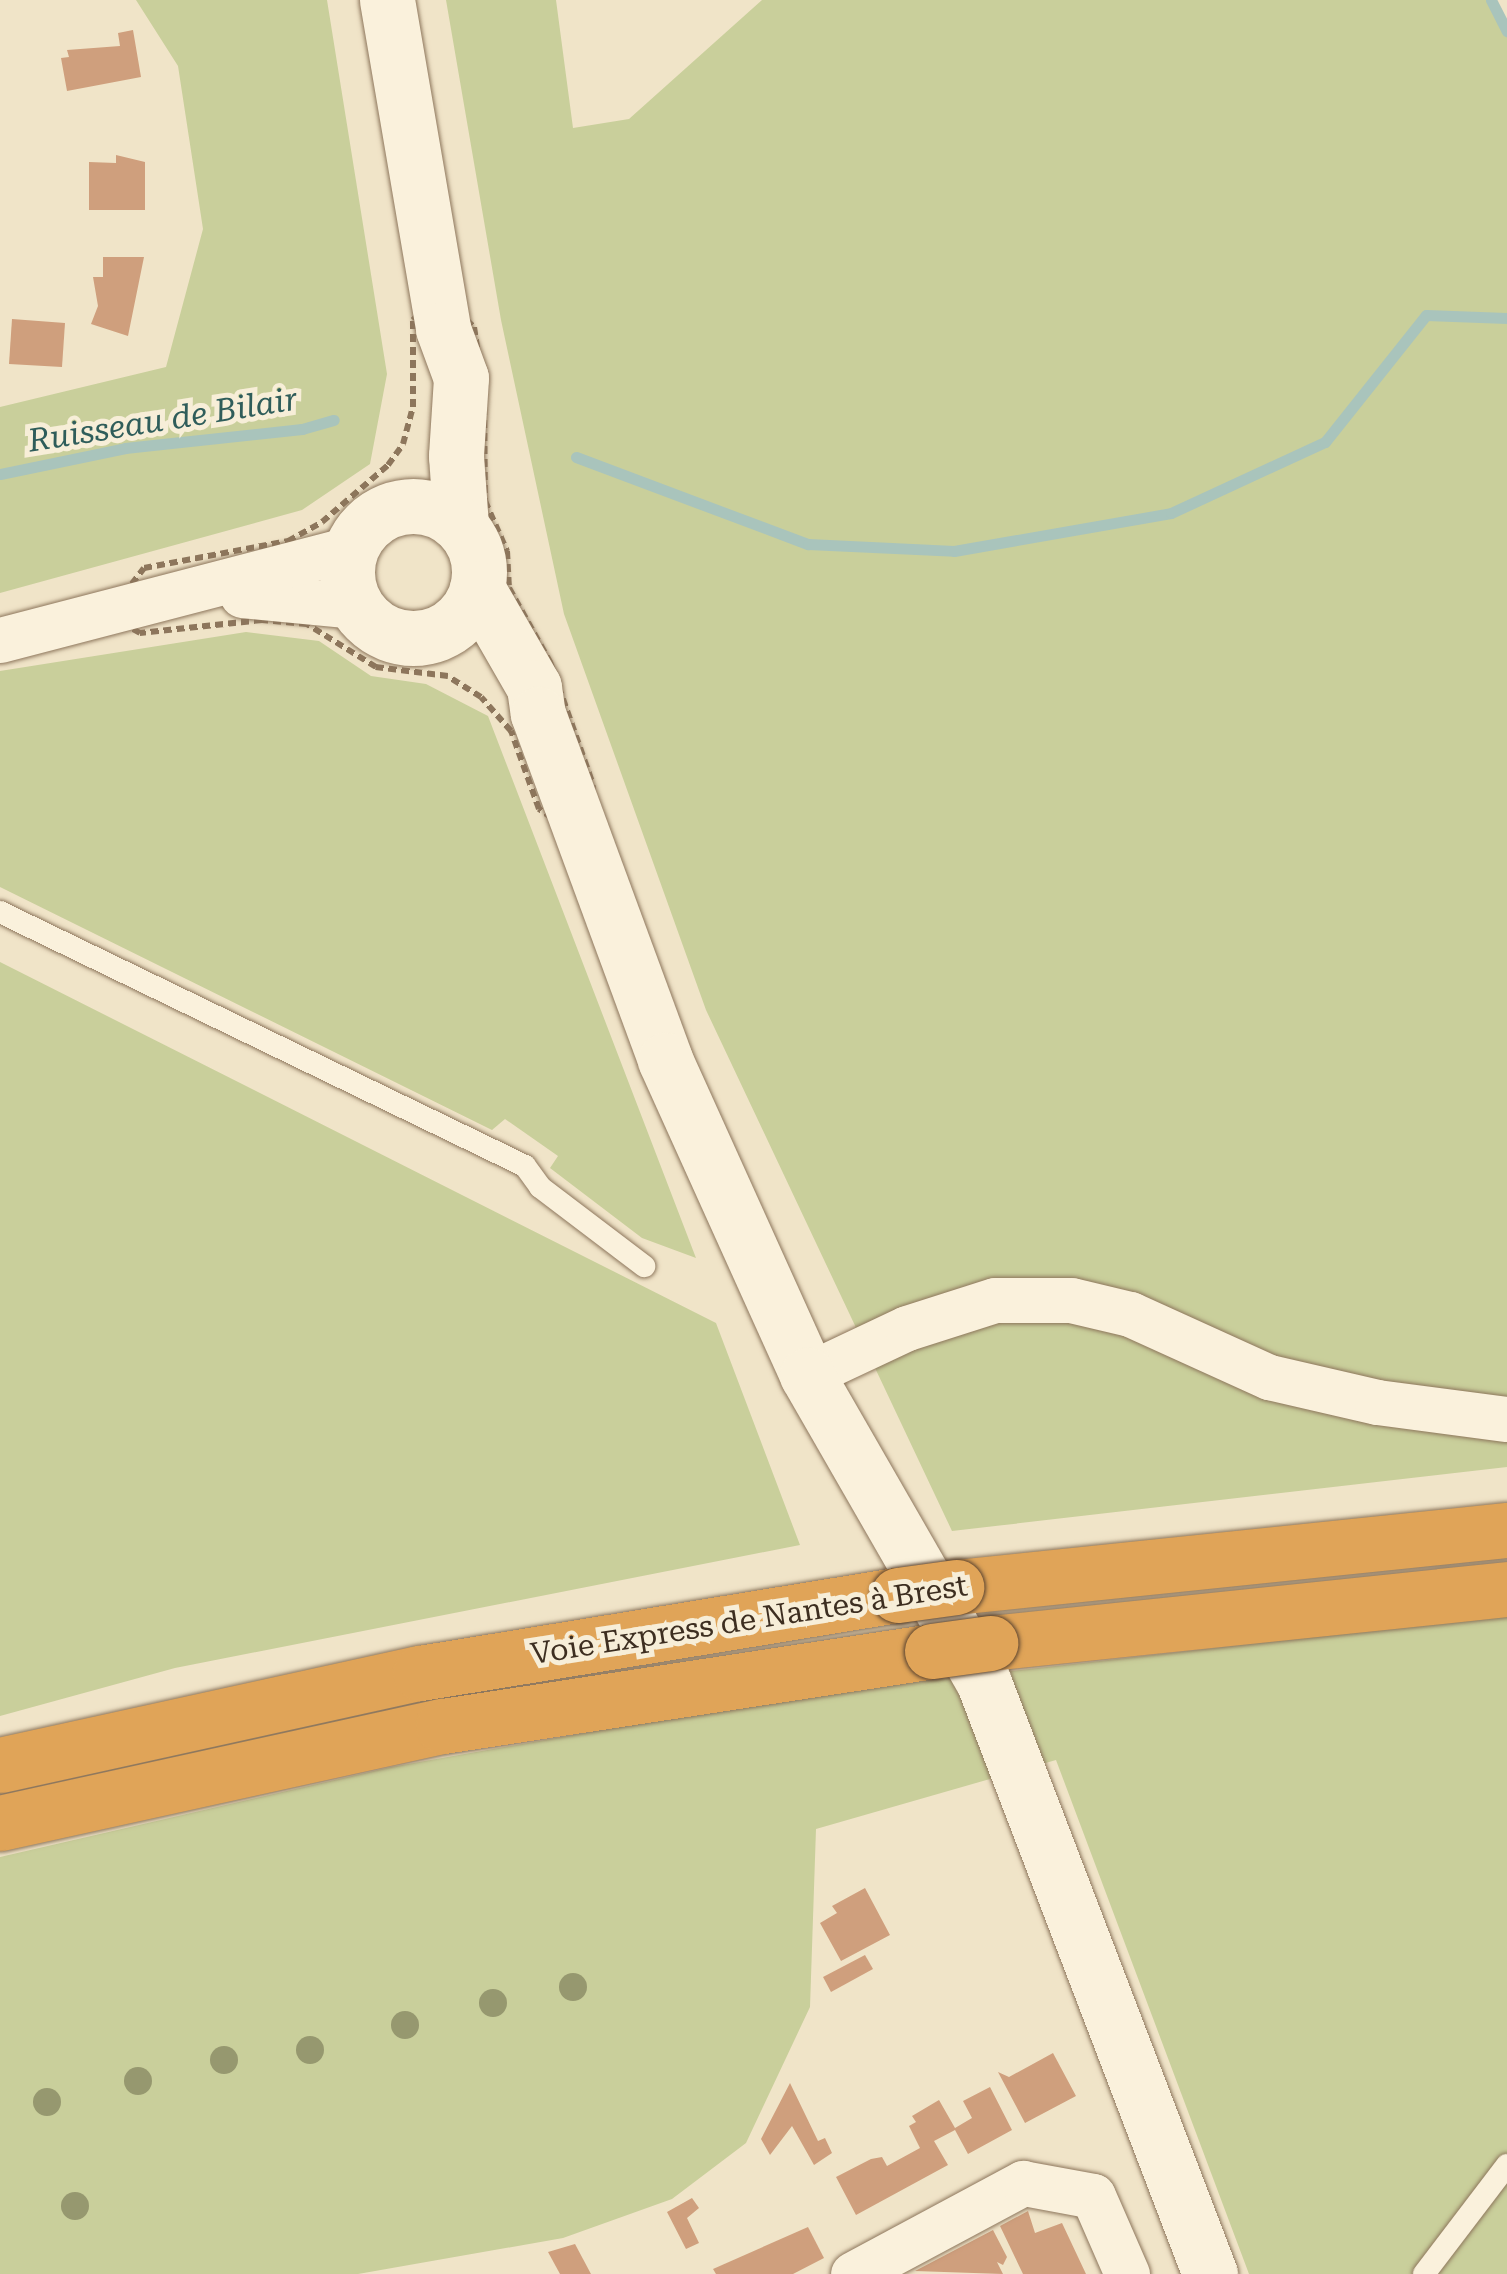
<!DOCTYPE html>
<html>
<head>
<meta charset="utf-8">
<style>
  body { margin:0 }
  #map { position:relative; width:1507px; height:2274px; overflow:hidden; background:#f0e4c8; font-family:"Roboto Serif",serif }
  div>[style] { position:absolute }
  .green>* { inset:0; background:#c9cf9b }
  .stream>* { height:11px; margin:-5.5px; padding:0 5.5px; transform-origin:5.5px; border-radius:5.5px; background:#a9c4bc }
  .building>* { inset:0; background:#cf9f7d }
  .path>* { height:6px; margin-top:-3px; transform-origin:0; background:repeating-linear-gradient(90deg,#8d765c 0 8px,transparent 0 13px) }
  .roads { filter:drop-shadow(0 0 2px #8d765c) drop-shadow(0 0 2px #8d765c) }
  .lane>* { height:22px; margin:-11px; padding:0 11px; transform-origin:11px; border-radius:11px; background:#faf1dc }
  .street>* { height:45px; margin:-22.5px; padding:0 22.5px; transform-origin:22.5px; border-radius:22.5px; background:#faf1dc }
  .secondary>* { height:55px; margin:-27.5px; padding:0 27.5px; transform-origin:27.5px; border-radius:27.5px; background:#faf1dc }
  .secondary>.ring { margin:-27.5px; padding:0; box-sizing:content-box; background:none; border:55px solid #faf1dc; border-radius:50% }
  .highway>* { height:55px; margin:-27.5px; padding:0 27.5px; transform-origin:27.5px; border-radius:27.5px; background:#e0a458 }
  .bridges { filter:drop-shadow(0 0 2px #5b4430) drop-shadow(0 0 2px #5b4430) }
  .highway-bridge>* { height:55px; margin:-27.5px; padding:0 27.5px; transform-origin:27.5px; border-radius:27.5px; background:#e0a458 }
  .trees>* { width:28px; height:28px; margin:-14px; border-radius:50%; background:#96986f }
  span { translate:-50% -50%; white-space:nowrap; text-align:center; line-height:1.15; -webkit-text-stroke:10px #f7eed8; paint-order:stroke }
  .street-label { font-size:30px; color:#3d2e20 }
  .water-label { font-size:32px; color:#2f5d5a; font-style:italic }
</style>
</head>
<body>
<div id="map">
  <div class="green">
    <i style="clip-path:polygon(136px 0,327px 0,387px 374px,370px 464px,302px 510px,0 593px,0 407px,166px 367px,203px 229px,178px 66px)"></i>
    <i style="clip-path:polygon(446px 0,556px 0,573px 128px,629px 119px,762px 0,1487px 0,1507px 30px,1507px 1467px,952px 1531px,706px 1010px,564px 614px,501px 320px)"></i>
    <i style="clip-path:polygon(246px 632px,319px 641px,371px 676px,426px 684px,488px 716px,696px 1258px,642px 1238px,550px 1168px,558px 1156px,505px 1119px,492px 1130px,0 887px,0 671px)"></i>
    <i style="clip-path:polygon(0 962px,716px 1323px,800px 1545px,175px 1668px,0 1716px)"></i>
    <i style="clip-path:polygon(1507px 1615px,1507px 2274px,1249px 2274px,1056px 1760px,816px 1829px,810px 2007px,746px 2143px,672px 2199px,563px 2238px,358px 2274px,0 2274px,0 1857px,391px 1767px,658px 1720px,914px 1682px)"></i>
  </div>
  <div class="stream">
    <i style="left:1491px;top:0;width:35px;rotate:63deg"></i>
    <i style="left:576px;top:457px;width:248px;rotate:20.6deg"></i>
    <i style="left:808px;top:544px;width:146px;rotate:2.7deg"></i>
    <i style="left:954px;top:551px;width:220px;rotate:-9.9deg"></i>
    <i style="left:1171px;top:513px;width:170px;rotate:-24.8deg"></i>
    <i style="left:1325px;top:442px;width:162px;rotate:-51.5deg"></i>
    <i style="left:1426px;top:315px;width:81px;rotate:2.1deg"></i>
    <i style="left:0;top:474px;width:128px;rotate:-11.7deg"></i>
    <i style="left:125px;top:448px;width:178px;rotate:-6.1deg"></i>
    <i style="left:302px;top:429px;width:33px;rotate:-16deg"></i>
  </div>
  <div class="building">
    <i style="clip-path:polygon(133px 30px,141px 77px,67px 91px,61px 58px,69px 57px,67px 50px,120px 46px,118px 33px)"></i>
    <i style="clip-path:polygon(116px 155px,145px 162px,145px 210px,89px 210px,89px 162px,116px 163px)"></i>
    <i style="clip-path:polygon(103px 257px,144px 257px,128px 336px,91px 324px,98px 306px,93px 277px,103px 277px)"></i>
    <i style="clip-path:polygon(12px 319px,65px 323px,62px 367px,9px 364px)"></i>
    <i style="clip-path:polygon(865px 1888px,890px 1935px,841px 1961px,820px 1923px,837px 1913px,832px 1906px)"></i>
    <i style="clip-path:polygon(865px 1955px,873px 1969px,831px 1992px,823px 1977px)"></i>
    <i style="clip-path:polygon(1053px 2053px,1076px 2096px,1025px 2123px,998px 2072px,1009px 2077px)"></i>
    <i style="clip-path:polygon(790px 2083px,818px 2141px,825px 2138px,832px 2153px,814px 2165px,792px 2126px,770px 2155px,761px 2139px)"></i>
    <i style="clip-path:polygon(990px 2087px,1012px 2130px,968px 2154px,955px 2130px,934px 2141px,948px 2165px,856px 2215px,836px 2177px,871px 2159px,882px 2157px,887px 2166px,920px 2148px,909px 2126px,916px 2122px,912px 2116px,939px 2100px,955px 2128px,972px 2118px,963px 2101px)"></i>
    <i style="clip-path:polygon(692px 2198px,699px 2208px,687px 2218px,699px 2243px,686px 2249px,667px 2212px)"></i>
    <i style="clip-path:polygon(1028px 2211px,1035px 2233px,1062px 2223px,1086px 2274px,1023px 2274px,1000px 2226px)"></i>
    <i style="clip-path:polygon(808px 2227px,824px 2258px,793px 2274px,716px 2274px,713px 2269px)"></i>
    <i style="clip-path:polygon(993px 2230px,1007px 2257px,1003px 2265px,997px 2262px,1003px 2274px,915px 2271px)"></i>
    <i style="clip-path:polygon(575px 2244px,591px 2274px,560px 2274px,548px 2252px)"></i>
  </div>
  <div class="path">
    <i style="left:438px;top:293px;width:50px;rotate:43.4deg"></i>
    <i style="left:474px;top:327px;width:68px;rotate:81.5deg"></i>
    <i style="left:484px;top:394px;width:107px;rotate:89.5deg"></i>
    <i style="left:485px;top:501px;width:55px;rotate:66.3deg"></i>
    <i style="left:507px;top:551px;width:37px;rotate:87deg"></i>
    <i style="left:509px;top:588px;width:85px;rotate:61deg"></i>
    <i style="left:550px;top:662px;width:130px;rotate:70.7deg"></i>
    <i style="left:593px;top:785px;width:56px;rotate:99.3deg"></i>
    <i style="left:584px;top:840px;width:55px;rotate:-145.4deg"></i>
    <i style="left:539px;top:809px;width:83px;rotate:-109.7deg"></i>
    <i style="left:511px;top:731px;width:45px;rotate:-131.4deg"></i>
    <i style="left:481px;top:697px;width:39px;rotate:-148deg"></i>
    <i style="left:448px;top:676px;width:73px;rotate:-172.9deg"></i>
    <i style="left:376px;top:667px;width:81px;rotate:-148.1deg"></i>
    <i style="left:307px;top:624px;width:45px;rotate:-174.9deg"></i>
    <i style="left:262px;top:620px;width:123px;rotate:173.9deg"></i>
    <i style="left:140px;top:633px;width:37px;rotate:-151deg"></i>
    <i style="left:108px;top:615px;width:59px;rotate:-52.5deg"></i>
    <i style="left:144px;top:568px;width:147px;rotate:-10.6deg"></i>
    <i style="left:288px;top:541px;width:39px;rotate:-29deg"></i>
    <i style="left:322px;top:522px;width:87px;rotate:-40.8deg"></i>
    <i style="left:388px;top:465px;width:26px;rotate:-54deg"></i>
    <i style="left:403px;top:444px;width:38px;rotate:-75deg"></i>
    <i style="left:413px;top:407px;width:87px;rotate:-90deg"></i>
    <i style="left:413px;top:320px;width:37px;rotate:-47deg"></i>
  </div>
  <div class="roads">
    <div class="lane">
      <i style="left:0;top:912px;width:583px;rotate:25.82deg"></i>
      <i style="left:525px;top:1166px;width:26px;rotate:54deg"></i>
      <i style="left:540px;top:1187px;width:131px;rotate:37.2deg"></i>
      <i style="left:1424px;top:2274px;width:137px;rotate:-52.7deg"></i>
    </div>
    <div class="street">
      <i style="left:242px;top:595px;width:115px;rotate:5.5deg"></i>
      <i style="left:0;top:640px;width:362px;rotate:-14.6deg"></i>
      <i style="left:807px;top:1375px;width:110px;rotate:-25.2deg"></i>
      <i style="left:907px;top:1328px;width:92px;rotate:-17.7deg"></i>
      <i style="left:995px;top:1300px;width:76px"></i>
      <i style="left:1071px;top:1300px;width:61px;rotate:13.3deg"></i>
      <i style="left:1130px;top:1314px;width:153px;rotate:24.4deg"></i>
      <i style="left:1269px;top:1377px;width:111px;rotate:13deg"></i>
      <i style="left:1377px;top:1402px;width:131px;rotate:7.5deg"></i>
      <i style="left:853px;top:2274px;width:193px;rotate:-28.2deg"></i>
      <i style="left:1023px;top:2183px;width:71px;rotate:10.5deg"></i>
      <i style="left:1093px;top:2196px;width:85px;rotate:66.4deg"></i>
    </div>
    <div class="secondary">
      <i style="left:387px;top:0;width:334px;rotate:80.3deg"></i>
      <i style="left:443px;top:329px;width:52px;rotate:69.8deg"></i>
      <i style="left:461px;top:378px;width:78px;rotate:93.7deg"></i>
      <i style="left:456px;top:456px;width:70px;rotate:85.9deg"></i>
      <i class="ring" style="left:347px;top:506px;width:77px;height:77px"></i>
      <i style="left:477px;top:588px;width:114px;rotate:60.1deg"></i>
      <i style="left:534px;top:687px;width:27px;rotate:82deg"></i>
      <i style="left:538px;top:714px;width:369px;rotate:69.8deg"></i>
      <i style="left:665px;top:1060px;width:346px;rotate:65.7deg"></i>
      <i style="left:807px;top:1375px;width:355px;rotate:60.1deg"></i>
      <i style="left:984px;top:1683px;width:633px;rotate:69.07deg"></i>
    </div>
    <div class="highway">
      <i style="left:956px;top:1587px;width:554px;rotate:-5.91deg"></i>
      <i style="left:990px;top:1643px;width:520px;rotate:-5.96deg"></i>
      <i style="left:0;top:1765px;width:430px;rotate:-12.4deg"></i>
      <i style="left:420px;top:1673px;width:484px;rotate:-9.3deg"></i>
      <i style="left:0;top:1823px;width:453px;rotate:-12.4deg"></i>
      <i style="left:443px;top:1726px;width:495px;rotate:-8.7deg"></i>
    </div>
  </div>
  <div class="bridges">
    <div class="highway-bridge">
      <i style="left:898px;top:1595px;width:59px;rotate:-7.9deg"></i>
      <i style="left:932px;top:1651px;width:59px;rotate:-7.9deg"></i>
    </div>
  </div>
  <div class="trees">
    <i style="left:573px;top:1987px"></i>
    <i style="left:493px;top:2003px"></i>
    <i style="left:405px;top:2025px"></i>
    <i style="left:310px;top:2050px"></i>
    <i style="left:224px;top:2060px"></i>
    <i style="left:138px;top:2081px"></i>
    <i style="left:47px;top:2102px"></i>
    <i style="left:75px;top:2206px"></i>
  </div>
  <div class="street-label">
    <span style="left:749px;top:1620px;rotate:-9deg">Voie Express de Nantes à Brest</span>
  </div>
  <div class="water-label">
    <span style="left:163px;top:420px;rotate:-9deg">Ruisseau de Bilair</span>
  </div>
</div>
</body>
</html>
